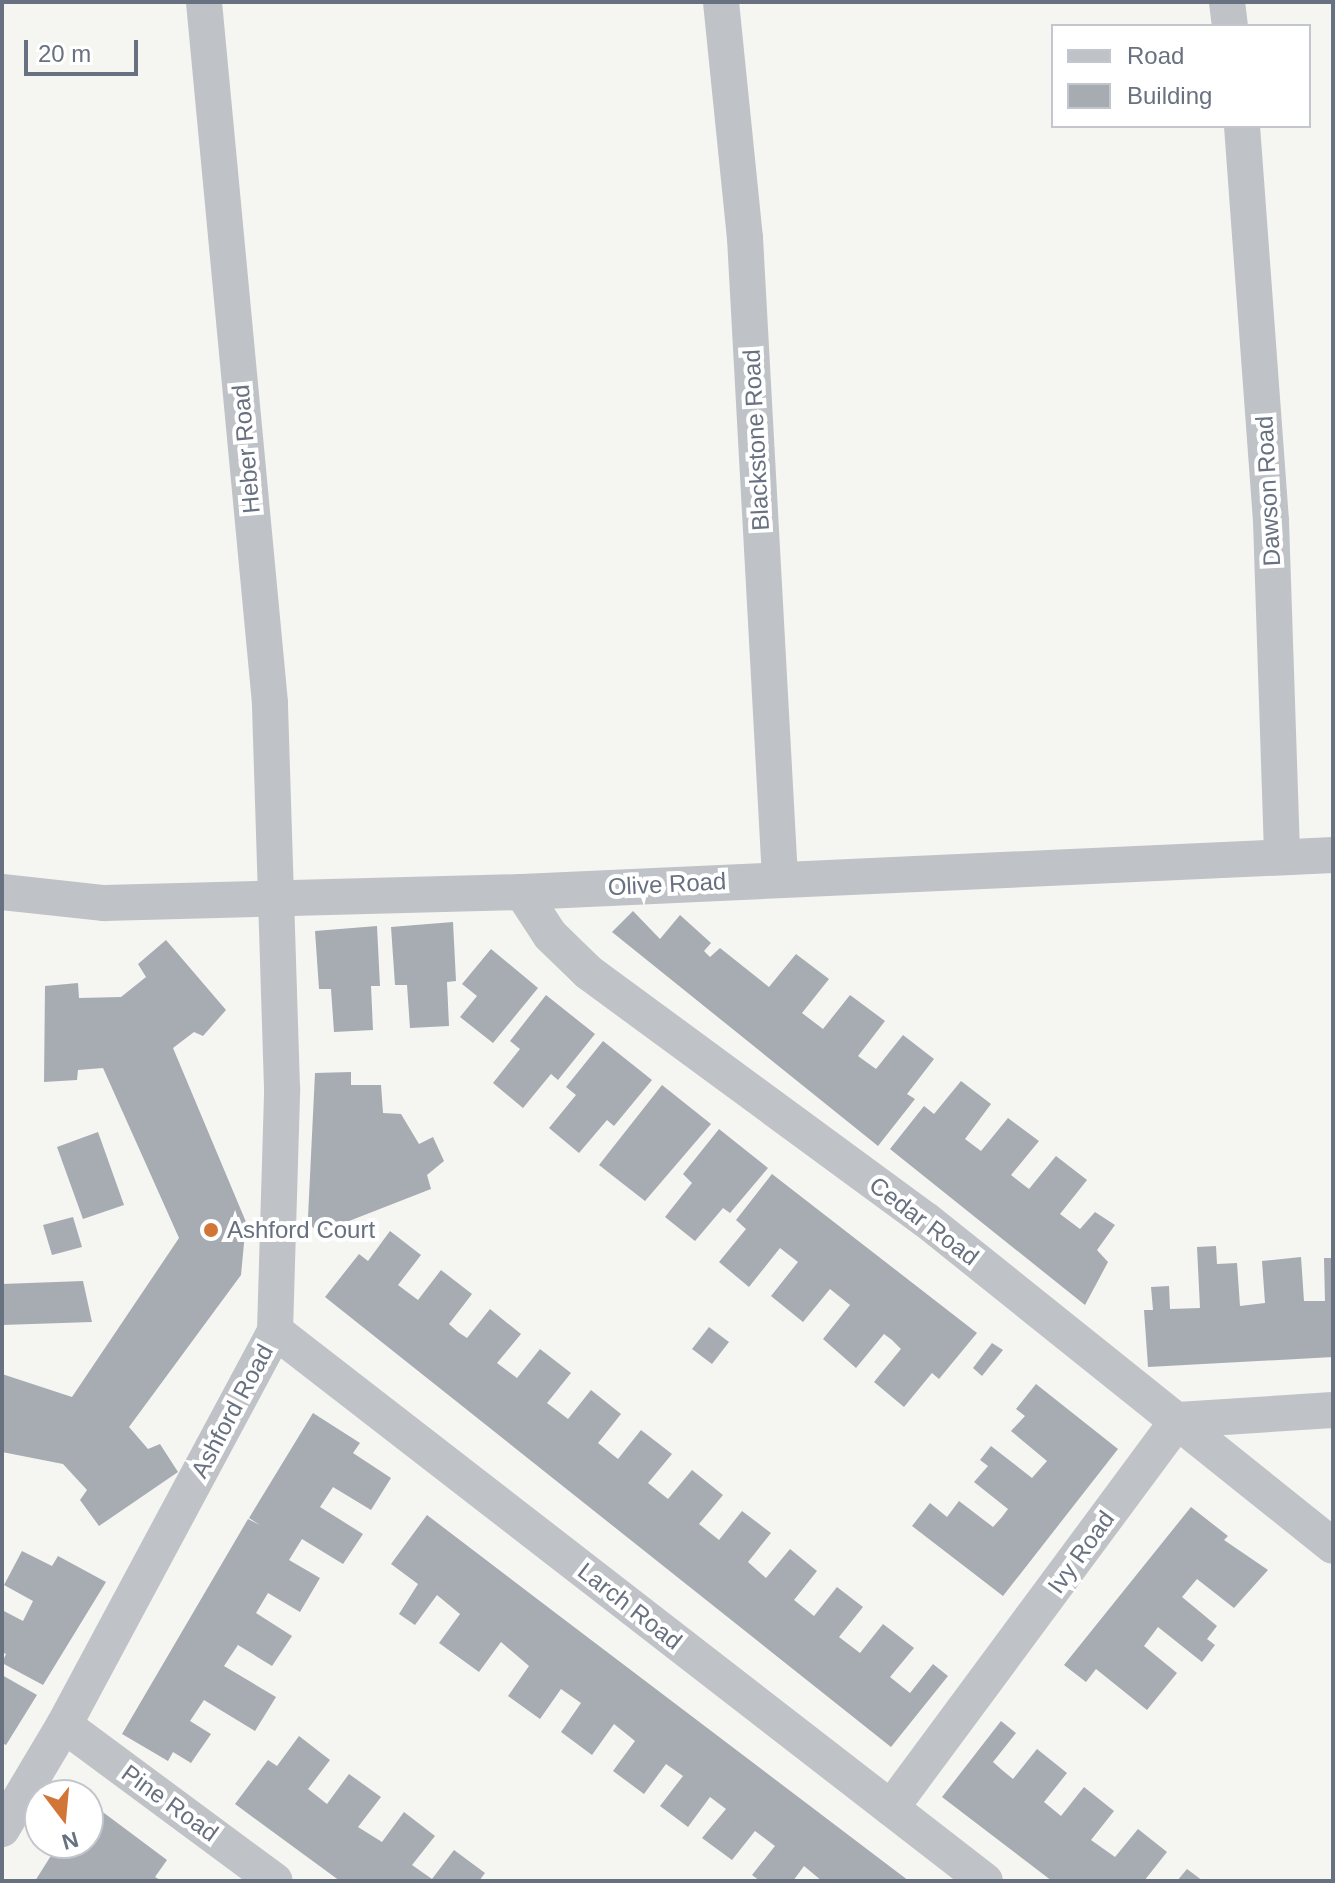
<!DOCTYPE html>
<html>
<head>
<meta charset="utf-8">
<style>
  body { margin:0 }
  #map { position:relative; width:1335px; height:1883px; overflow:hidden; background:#f5f5f2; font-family:Helvetica,sans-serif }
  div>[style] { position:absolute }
  .building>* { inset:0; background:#a7acb2 }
  .street>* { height:36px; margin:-18px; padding:0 18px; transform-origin:18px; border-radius:18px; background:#bfc2c6 }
  .dots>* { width:22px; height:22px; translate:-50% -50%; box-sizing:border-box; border:4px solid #fff; border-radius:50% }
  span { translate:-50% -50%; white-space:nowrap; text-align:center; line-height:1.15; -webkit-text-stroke:8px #fff; paint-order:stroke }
  .street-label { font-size:24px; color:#687180 }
  .poi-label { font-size:24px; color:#687180 }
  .left { translate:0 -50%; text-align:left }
  .frame { position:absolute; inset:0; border:4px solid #687180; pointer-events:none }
  .legend { position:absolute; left:1051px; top:24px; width:260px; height:104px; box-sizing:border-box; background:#fff; border:2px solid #c3c6cc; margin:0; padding:10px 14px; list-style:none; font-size:24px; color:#687180 }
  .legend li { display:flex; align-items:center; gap:16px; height:40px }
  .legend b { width:40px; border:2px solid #c3c6cc }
  .north { position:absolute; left:24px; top:1779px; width:80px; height:80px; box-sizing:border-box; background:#fff; border:2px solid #c3c6cc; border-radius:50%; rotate:164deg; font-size:22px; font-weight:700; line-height:32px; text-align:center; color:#687180 }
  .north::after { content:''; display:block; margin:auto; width:28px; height:36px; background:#d17637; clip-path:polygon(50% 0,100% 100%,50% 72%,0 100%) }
  .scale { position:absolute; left:24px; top:40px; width:114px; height:36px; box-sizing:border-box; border:4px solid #687180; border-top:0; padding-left:10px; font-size:24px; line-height:28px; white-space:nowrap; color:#687180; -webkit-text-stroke:6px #fff; paint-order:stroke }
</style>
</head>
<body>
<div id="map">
  <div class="building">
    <i style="clip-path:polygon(633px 911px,660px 939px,680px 915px,711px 943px,704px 951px,710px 957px,720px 948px,769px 987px,796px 954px,829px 979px,802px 1013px,823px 1029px,850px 995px,885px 1021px,858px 1056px,876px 1069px,903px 1035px,934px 1059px,907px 1094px,915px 1099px,878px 1146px,612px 932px)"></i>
    <i style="clip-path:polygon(453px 922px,456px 981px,447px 982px,449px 1026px,410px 1028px,407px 985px,395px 985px,391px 927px)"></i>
    <i style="clip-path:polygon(377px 926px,380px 986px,371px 986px,373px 1030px,334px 1032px,331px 989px,319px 989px,315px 931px)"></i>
    <i style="clip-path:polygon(166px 940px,226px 1010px,203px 1036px,194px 1032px,173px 1048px,246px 1222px,241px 1275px,129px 1427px,148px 1449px,160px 1444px,178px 1472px,99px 1526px,80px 1500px,87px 1490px,63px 1464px,2px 1452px,2px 1374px,72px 1397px,179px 1238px,103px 1068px,78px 1070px,77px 1080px,44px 1082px,45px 986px,78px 983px,79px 998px,121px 997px,146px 977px,138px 964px)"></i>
    <i style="clip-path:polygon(491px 949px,538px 988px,493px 1043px,460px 1017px,477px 996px,462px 984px)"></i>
    <i style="clip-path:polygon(546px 995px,595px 1034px,558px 1080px,551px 1074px,523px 1108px,493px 1083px,520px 1049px,510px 1041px)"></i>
    <i style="clip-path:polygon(603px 1041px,652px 1080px,614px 1126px,607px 1120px,579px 1153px,549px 1128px,576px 1095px,566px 1087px)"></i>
    <i style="clip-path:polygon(351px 1072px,351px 1085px,381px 1085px,383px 1113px,401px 1114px,419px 1144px,433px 1137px,444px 1161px,427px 1175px,431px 1189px,326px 1230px,313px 1228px,308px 1217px,315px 1073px)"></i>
    <i style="clip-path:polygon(961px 1081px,991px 1104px,965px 1139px,981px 1151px,1008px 1118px,1039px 1141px,1011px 1175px,1029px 1189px,1056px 1156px,1087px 1180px,1060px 1214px,1080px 1229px,1095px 1212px,1115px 1225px,1097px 1250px,1108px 1262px,1085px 1305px,890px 1149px,924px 1106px,934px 1114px)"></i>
    <i style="clip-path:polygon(662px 1085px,711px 1124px,645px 1201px,599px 1165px)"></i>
    <i style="clip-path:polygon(719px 1129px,768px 1168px,730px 1213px,723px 1208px,695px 1241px,665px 1217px,692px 1183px,683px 1174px)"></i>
    <i style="clip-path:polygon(98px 1132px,124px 1205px,83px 1219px,57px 1147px)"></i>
    <i style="clip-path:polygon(772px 1174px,977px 1333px,939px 1379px,932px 1373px,904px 1407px,874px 1382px,901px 1349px,892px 1340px,884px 1334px,856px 1368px,823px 1339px,850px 1305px,830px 1289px,803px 1322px,771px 1296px,798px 1262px,780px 1248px,749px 1287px,719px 1262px,746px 1229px,736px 1220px)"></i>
    <i style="clip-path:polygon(73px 1217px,82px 1247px,52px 1255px,43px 1225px)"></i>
    <i style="clip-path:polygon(390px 1231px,421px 1255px,398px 1285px,418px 1300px,441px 1270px,472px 1294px,449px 1324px,458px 1332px,467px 1338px,490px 1309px,521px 1334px,497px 1363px,517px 1378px,540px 1349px,571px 1373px,547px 1403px,559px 1412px,568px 1419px,591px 1390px,621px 1414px,598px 1443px,618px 1459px,641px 1430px,672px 1454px,648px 1483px,668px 1499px,692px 1470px,723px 1495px,699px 1524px,719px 1540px,742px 1511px,771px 1533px,748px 1562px,758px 1571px,766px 1578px,790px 1549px,817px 1571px,794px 1600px,814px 1616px,837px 1587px,863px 1607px,839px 1637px,860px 1653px,883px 1624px,914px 1648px,890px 1677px,910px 1693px,933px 1664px,948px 1676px,891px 1747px,325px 1297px,359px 1254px,368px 1261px)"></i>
    <i style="clip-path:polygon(1216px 1246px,1217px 1264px,1237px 1263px,1240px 1306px,1265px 1303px,1262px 1261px,1301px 1257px,1304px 1301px,1325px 1301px,1324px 1258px,1333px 1258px,1333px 1357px,1148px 1367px,1144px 1310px,1153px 1310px,1151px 1287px,1169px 1286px,1170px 1309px,1200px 1308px,1197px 1247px)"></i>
    <i style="clip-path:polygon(83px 1281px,92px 1322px,2px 1325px,2px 1284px)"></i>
    <i style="clip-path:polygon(709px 1327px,729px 1342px,712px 1364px,692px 1349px)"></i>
    <i style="clip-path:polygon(992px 1343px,1003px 1350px,982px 1376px,973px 1368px)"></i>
    <i style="clip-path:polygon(1036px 1384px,1118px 1449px,1003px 1596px,912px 1526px,930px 1503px,947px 1517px,959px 1501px,993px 1527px,1002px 1517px,1008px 1509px,974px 1482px,988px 1466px,980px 1460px,991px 1446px,1032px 1478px,1047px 1461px,1011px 1431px,1025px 1416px,1016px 1409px)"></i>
    <i style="clip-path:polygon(313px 1413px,360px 1443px,353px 1453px,391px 1478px,371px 1510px,333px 1487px,320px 1507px,363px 1534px,343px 1564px,302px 1539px,289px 1560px,320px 1578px,300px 1612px,268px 1593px,256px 1613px,292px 1636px,272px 1666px,238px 1645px,224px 1666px,276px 1697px,255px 1731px,204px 1700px,190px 1721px,211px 1734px,191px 1763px,173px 1752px,168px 1761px,122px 1734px,248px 1519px,260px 1525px,249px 1518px)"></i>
    <i style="clip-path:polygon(1191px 1507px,1228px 1536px,1224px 1540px,1268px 1570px,1234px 1608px,1197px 1579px,1182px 1597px,1217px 1626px,1207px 1639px,1215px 1645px,1202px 1662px,1158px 1627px,1144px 1646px,1177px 1673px,1147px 1710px,1096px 1669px,1086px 1682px,1064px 1665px)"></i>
    <i style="clip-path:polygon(427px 1515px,549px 1608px,909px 1881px,822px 1881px,804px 1866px,793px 1881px,760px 1881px,752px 1875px,775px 1846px,755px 1831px,732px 1860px,702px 1838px,726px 1809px,710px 1797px,688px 1827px,660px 1806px,683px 1776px,666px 1764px,644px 1794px,613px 1771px,635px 1741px,614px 1724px,592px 1755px,561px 1732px,581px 1703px,561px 1689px,540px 1719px,508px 1696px,529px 1666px,501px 1642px,479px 1672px,439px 1643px,460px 1614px,437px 1595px,415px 1625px,399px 1614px,418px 1584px,391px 1564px)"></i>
    <i style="clip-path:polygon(22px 1551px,52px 1566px,58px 1556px,106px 1582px,43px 1685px,2px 1663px,6px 1654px,2px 1652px,2px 1610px,23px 1621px,33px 1601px,4px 1585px)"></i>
    <i style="clip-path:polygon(2px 1675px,37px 1695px,6px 1745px,2px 1743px)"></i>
    <i style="clip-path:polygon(1001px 1721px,1016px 1733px,993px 1762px,1002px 1770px,1013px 1779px,1037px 1749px,1067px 1773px,1044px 1802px,1061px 1816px,1084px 1787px,1114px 1811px,1091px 1840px,1115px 1857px,1138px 1829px,1167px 1852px,1144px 1881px,1052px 1881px,942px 1797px)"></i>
    <i style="clip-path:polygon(299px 1736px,330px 1760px,308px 1789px,327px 1804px,349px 1774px,381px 1797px,358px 1827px,382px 1842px,404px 1812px,435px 1836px,412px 1865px,432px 1879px,454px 1850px,485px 1873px,479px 1881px,340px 1881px,235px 1804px,268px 1760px,277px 1766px)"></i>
    <i style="clip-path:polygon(88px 1801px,167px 1860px,155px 1877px,162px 1881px,35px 1881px,59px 1843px,88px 1843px)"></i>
    <i style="clip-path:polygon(1187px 1869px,1203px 1881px,1177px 1881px)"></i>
  </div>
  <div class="street">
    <i style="left:721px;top:2px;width:237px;rotate:84.2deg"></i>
    <i style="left:745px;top:238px;width:641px;rotate:86.87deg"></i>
    <i style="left:1227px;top:2px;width:24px;rotate:83deg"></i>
    <i style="left:1242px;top:126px;width:396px;rotate:85.8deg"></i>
    <i style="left:1271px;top:521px;width:336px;rotate:88.1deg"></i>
    <i style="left:2px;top:892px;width:103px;rotate:6.2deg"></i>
    <i style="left:104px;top:903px;width:418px;rotate:-1.5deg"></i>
    <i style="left:522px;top:892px;width:812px;rotate:-2.61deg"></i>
    <i style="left:522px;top:892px;width:51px;rotate:56.9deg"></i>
    <i style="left:550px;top:935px;width:53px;rotate:44.2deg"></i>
    <i style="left:588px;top:972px;width:419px;rotate:36.3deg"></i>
    <i style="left:926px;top:1220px;width:521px;rotate:38.69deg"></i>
    <i style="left:275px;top:1331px;width:898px;rotate:37.76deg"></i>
    <i style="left:64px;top:1725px;width:262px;rotate:36.5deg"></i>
    <i style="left:891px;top:1808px;width:483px;rotate:-53.5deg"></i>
    <i style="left:1178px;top:1420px;width:155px;rotate:-3.7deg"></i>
    <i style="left:2px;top:1829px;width:121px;rotate:-59.2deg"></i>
    <i style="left:64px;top:1725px;width:447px;rotate:-61.8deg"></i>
    <i style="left:275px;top:1331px;width:243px;rotate:-88.3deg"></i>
    <i style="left:282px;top:1088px;width:385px;rotate:-91.8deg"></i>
    <i style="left:270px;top:703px;width:704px;rotate:-95.38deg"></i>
  </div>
  <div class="dots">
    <i style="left:211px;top:1230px;background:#d17637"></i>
  </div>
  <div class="street-label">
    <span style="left:756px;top:440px;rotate:-93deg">Blackstone Road</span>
    <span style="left:246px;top:449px;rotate:-95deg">Heber Road</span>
    <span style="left:1268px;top:491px;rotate:-93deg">Dawson Road</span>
    <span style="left:667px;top:884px;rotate:-3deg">Olive Road</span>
    <span style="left:924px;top:1221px;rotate:37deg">Cedar Road</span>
    <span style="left:232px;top:1411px;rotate:-62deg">Ashford Road</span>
    <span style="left:1081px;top:1552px;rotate:-54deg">Ivy Road</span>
    <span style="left:630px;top:1606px;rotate:38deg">Larch Road</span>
    <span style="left:170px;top:1803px;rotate:36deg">Pine Road</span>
  </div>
  <div class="poi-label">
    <span class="left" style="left:227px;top:1230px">Ashford Court</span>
  </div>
  <div class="frame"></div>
  <ul class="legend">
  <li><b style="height:10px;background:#bfc2c6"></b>Road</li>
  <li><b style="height:22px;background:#a7acb2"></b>Building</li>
  </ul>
  <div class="north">N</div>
  <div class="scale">20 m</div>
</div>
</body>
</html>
